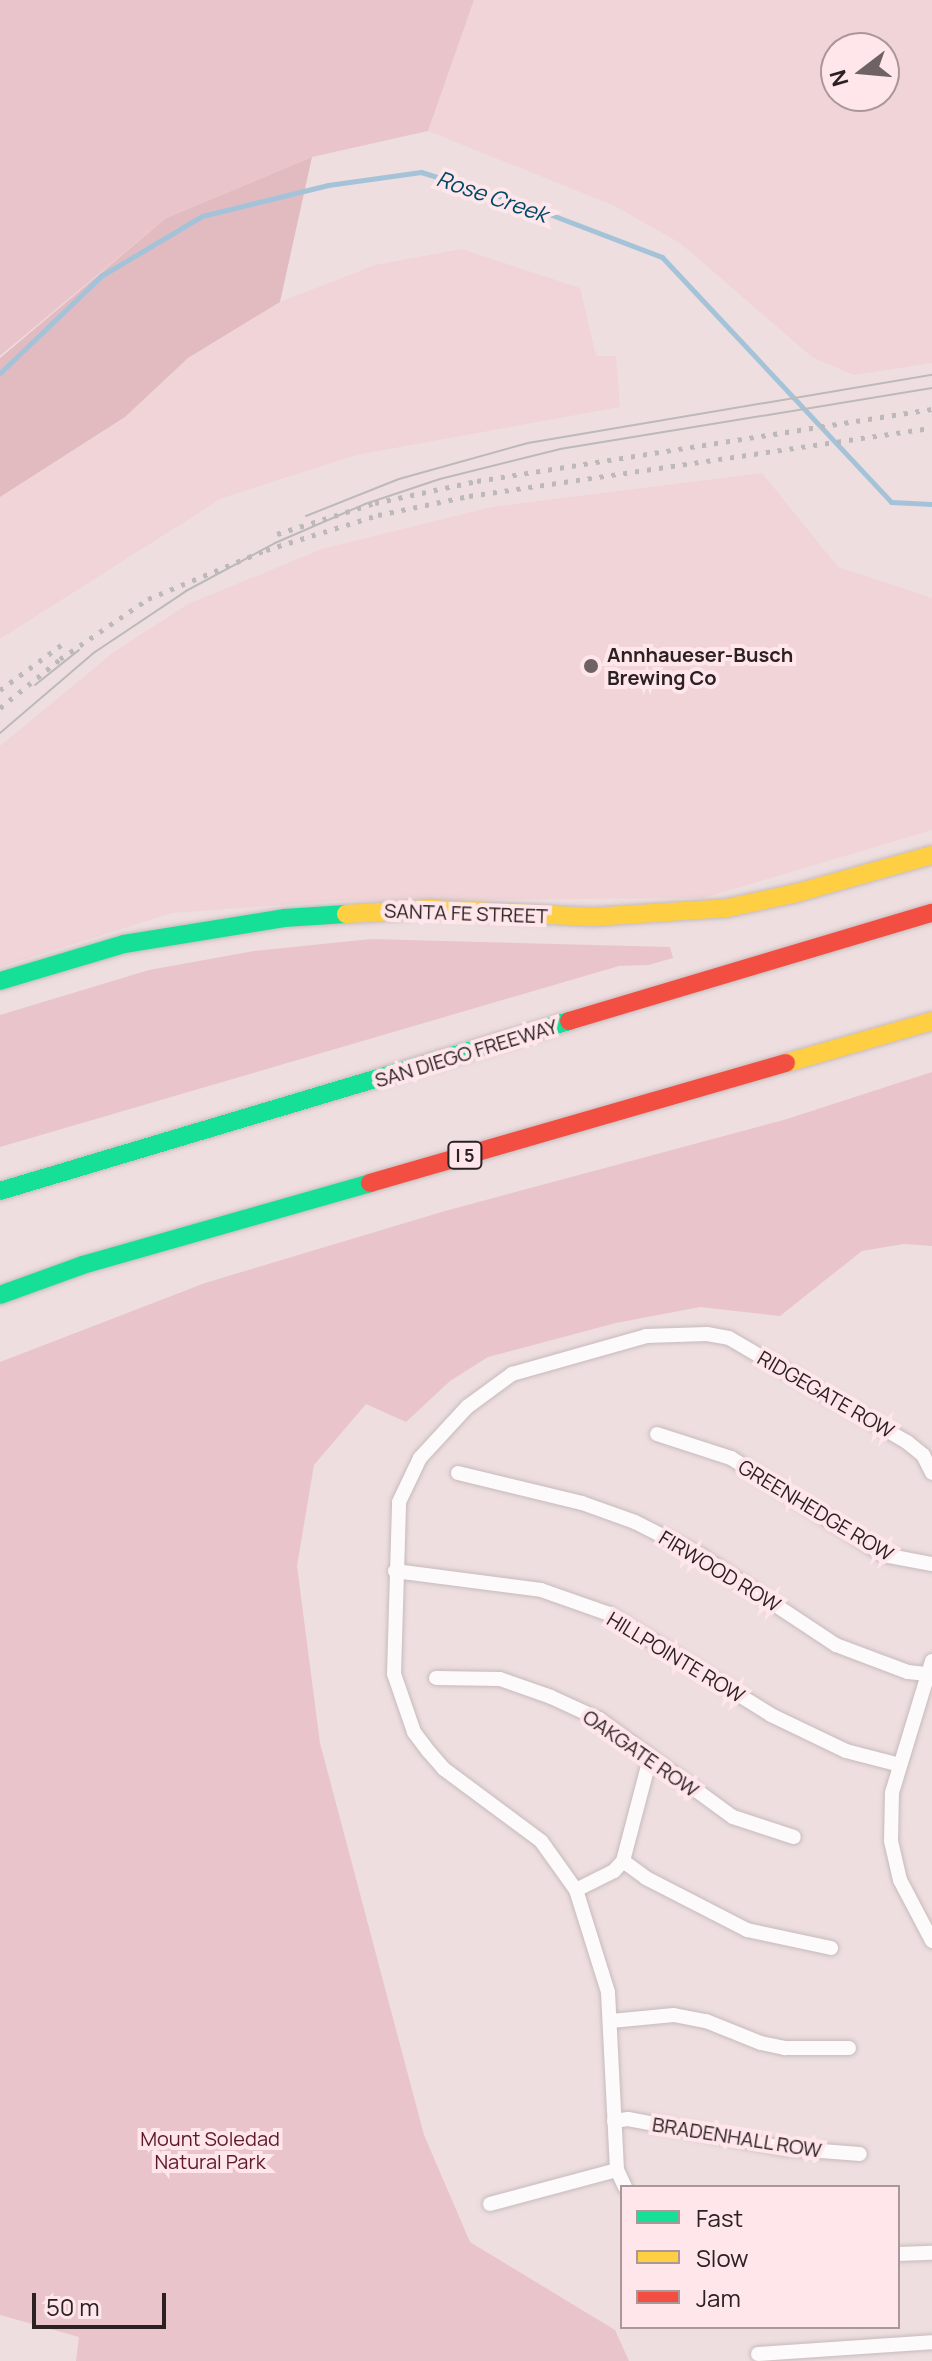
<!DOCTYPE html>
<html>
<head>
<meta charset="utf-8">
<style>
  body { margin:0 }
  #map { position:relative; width:932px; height:2361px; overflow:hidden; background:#eedee0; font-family:Manrope,sans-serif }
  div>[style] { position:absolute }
  .built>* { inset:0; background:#f0d4d7 }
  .green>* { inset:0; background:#e9c5cb }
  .forest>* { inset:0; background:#e2bbc1 }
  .stream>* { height:5px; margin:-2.5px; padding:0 2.5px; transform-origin:2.5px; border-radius:2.5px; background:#a4c3d9 }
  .roads { filter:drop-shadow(0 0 2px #c7bbbc) drop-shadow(0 0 2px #c7bbbc) }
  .street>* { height:14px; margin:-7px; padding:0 7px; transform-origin:7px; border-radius:7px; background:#fcfafa }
  .fast>* { height:18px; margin:-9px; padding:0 9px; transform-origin:9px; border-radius:9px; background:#16e098 }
  .slow>* { height:18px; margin:-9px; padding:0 9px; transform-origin:9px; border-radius:9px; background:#ffcf43 }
  .jam>* { height:18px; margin:-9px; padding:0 9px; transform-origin:9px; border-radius:9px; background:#f24e42 }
  .tram>* { height:2px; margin:-1px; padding:0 1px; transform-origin:1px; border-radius:1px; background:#bdb9ba }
  .rail>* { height:5px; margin-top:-2.5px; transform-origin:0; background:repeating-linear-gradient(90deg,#bdb9ba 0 4px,transparent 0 12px) }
  .dots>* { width:22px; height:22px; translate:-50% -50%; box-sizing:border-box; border:4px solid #ffe6ea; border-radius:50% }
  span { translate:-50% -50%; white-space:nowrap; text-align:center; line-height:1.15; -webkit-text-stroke:8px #ffe6ea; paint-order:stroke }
  .shield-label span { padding:2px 6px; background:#ffe6ea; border:2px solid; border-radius:6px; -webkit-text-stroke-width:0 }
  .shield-label { font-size:18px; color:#2b2022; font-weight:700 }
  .poi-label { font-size:20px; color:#2b2022; font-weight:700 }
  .left { translate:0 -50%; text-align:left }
  .street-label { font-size:20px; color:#2b2022 }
  .park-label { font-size:20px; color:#5d192b }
  .water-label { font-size:22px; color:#014866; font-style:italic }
  .legend { position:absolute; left:620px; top:2185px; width:280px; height:144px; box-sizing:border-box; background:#ffe6ea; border:2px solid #aa979a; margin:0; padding:10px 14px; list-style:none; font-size:24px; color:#2b2022 }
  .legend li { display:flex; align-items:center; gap:16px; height:40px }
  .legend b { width:40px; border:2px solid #aa979a }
  .north { position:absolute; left:820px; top:32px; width:80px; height:80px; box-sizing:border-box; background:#ffe6ea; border:2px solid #aa979a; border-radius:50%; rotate:254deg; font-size:22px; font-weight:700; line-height:32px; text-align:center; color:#2b2022 }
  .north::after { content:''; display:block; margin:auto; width:28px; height:36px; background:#6f6264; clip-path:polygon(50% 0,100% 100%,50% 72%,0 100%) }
  .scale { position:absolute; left:32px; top:2293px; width:134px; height:36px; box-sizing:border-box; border:4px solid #2b2022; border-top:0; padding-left:10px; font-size:24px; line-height:28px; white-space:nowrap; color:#2b2022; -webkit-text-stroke:6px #ffe6ea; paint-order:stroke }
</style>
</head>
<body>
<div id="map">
  <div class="built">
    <i style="clip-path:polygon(evenodd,474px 0,932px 0,932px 363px,854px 375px,812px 357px,680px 243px,615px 206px,428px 131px,474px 0,836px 48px,884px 48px,884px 96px,836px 96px,836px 48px)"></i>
    <i style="clip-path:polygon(462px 249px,580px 288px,596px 356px,616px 356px,620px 407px,356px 455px,222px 498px,0 639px,0 497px,125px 417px,188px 358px,280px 302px,375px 265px)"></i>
    <i style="clip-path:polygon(762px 473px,838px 567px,932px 598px,932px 830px,703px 898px,337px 901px,172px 913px,0 967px,0 746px,114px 652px,188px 604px,322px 549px,492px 507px)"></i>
  </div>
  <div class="green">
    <i style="clip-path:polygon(0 0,474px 0,428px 131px,312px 157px,166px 218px,0 356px)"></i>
    <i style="clip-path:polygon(371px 939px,670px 947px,673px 958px,649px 965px,619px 966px,0 1147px,0 1015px,149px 970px,254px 951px)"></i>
    <i style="clip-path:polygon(932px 1072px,932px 1246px,904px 1244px,862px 1251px,780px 1316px,700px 1307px,616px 1323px,488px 1357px,450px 1381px,406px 1422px,366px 1404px,314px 1465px,297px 1566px,320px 1743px,424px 2135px,470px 2242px,615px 2330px,629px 2361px,76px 2361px,79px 2337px,0 2315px,0 1362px,205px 1283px,445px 1211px,787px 1119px)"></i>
  </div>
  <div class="forest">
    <i style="clip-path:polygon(312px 157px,280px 302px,188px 358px,125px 417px,0 497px,0 358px,166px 218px)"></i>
  </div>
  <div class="stream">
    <i style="left:0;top:373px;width:140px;rotate:-43.8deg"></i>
    <i style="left:101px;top:276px;width:117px;rotate:-30.7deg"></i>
    <i style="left:202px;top:216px;width:130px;rotate:-13.8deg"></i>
    <i style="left:328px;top:185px;width:94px;rotate:-8deg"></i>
    <i style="left:421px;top:172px;width:107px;rotate:17.4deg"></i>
    <i style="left:523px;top:204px;width:149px;rotate:20.9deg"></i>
    <i style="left:662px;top:257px;width:335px;rotate:46.9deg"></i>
    <i style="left:891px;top:502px;width:41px;rotate:2.8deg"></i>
  </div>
  <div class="roads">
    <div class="street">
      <i style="left:657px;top:1434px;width:78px;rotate:18deg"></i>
      <i style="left:731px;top:1458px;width:181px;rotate:32.4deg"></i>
      <i style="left:884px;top:1555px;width:49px;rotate:10.6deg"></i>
      <i style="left:458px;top:1473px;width:128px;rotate:13.6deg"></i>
      <i style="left:582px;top:1503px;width:56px;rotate:19.7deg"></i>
      <i style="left:635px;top:1522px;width:73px;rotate:26.9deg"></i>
      <i style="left:700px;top:1555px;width:163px;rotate:33.5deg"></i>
      <i style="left:836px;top:1645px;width:77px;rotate:20.6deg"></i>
      <i style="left:908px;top:1672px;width:20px;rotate:6deg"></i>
      <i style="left:395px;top:1571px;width:147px;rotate:7.4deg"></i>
      <i style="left:541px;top:1590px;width:72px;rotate:19.4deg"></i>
      <i style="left:609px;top:1614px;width:191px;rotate:31.9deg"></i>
      <i style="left:771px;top:1715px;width:83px;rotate:25.6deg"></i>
      <i style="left:846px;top:1751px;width:56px;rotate:14.5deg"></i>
      <i style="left:932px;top:1661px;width:138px;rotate:106.9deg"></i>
      <i style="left:892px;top:1793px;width:48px;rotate:91.2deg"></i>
      <i style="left:891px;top:1841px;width:40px;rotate:77deg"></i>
      <i style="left:900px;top:1880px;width:69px;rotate:62.3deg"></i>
      <i style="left:436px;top:1678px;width:64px;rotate:0.9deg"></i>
      <i style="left:500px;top:1679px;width:54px;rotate:19.4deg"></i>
      <i style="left:551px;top:1697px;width:53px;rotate:24.6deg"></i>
      <i style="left:599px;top:1719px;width:166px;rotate:36.2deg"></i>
      <i style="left:733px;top:1817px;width:64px;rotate:18.2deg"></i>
      <i style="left:623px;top:1861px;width:29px;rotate:36deg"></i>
      <i style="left:646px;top:1878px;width:114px;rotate:27.2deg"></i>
      <i style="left:747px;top:1930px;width:86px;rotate:12.1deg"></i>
      <i style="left:576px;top:1890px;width:42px;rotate:-26.6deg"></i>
      <i style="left:614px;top:1871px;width:13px;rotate:-48deg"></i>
      <i style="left:623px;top:1861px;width:106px;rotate:-75.3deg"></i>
      <i style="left:611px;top:2021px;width:63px;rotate:-5.4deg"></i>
      <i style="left:674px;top:2015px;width:33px;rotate:11deg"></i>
      <i style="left:706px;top:2021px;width:59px;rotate:21.8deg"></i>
      <i style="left:761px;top:2043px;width:25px;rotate:12deg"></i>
      <i style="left:785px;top:2048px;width:64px"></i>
      <i style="left:614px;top:2121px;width:14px;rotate:-8deg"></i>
      <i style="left:628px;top:2119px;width:158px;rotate:10.6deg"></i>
      <i style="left:783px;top:2148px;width:77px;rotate:4.5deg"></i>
      <i style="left:625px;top:2187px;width:19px;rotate:-115deg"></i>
      <i style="left:617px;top:2170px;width:178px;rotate:-92.9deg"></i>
      <i style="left:608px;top:1992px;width:107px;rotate:-107.4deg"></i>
      <i style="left:576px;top:1890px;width:60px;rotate:-125.5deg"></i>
      <i style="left:541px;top:1841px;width:121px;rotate:-143.4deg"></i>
      <i style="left:444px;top:1769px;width:23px;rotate:-131deg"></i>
      <i style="left:429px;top:1752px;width:25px;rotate:-127deg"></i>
      <i style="left:414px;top:1732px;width:61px;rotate:-109deg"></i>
      <i style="left:394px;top:1674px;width:172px;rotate:-88.3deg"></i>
      <i style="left:399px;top:1502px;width:49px;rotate:-64.5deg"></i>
      <i style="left:420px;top:1458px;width:69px;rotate:-47.3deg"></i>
      <i style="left:467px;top:1407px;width:56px;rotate:-36.3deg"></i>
      <i style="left:512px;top:1374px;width:139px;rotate:-15.8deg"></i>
      <i style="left:646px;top:1336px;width:61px;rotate:-1.9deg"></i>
      <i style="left:707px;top:1334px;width:22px;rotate:10deg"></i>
      <i style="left:729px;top:1338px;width:206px;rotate:30.3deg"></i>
      <i style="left:907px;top:1442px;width:21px;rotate:39deg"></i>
      <i style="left:923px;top:1455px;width:20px;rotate:63deg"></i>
      <i style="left:490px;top:2204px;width:131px;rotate:-15deg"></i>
      <i style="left:898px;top:2254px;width:34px;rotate:-2deg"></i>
      <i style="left:758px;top:2354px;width:174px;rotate:-3.9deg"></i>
    </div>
    <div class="fast">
      <i style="left:0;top:981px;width:129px;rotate:-16.6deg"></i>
      <i style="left:124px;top:944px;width:162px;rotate:-9.2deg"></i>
      <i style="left:284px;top:918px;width:62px;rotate:-3.7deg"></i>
      <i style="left:0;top:1191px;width:594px;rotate:-16.63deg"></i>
      <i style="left:0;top:1295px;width:88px;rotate:-19.9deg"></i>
      <i style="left:83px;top:1265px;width:298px;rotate:-15.9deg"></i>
    </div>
    <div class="slow">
      <i style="left:346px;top:914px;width:84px;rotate:-3.4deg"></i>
      <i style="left:430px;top:909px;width:163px;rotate:2.8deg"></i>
      <i style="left:593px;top:917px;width:134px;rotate:-3.8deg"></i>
      <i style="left:727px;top:908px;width:72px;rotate:-12.1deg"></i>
      <i style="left:797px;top:893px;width:140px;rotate:-15.7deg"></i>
      <i style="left:786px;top:1063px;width:152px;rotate:-16deg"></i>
    </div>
    <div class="jam">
      <i style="left:569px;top:1021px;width:379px;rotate:-16.6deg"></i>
      <i style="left:370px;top:1183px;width:433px;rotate:-16.1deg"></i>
    </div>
  </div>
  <div class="tram">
    <i style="left:306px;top:516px;width:100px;rotate:-21.7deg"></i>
    <i style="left:399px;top:479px;width:134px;rotate:-15.6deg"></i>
    <i style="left:528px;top:443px;width:410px;rotate:-9.6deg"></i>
    <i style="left:35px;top:685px;width:56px;rotate:-38.5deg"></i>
    <i style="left:0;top:733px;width:125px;rotate:-40.5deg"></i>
    <i style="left:95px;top:652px;width:110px;rotate:-33.8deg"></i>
    <i style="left:186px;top:591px;width:101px;rotate:-28.3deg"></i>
    <i style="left:275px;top:543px;width:98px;rotate:-23.4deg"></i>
    <i style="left:365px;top:504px;width:79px;rotate:-18.4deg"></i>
    <i style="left:440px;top:479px;width:124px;rotate:-14deg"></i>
    <i style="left:560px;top:449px;width:377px;rotate:-9.3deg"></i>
  </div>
  <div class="rail">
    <i style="left:277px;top:534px;width:103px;rotate:-17.6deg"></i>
    <i style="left:375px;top:503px;width:104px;rotate:-12.2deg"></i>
    <i style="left:477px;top:481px;width:461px;rotate:-9deg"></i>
    <i style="left:0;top:690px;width:76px;rotate:-36.4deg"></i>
    <i style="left:0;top:708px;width:77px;rotate:-39.2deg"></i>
    <i style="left:60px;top:659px;width:107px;rotate:-34.3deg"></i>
    <i style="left:148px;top:599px;width:128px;rotate:-22.6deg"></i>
    <i style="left:266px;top:550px;width:117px;rotate:-17.4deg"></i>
    <i style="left:378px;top:515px;width:93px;rotate:-11.8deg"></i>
    <i style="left:469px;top:496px;width:468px;rotate:-8.4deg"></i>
  </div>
  <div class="dots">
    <i style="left:591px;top:666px;background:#6f6264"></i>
  </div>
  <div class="shield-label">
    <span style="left:465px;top:1155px">I 5</span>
  </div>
  <div class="poi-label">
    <span class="left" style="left:607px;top:666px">Annhaueser-Busch<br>Brewing Co</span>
  </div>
  <div class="street-label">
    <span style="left:466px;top:913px;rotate:2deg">SANTA FE STREET</span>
    <span style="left:466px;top:1053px;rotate:-17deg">SAN DIEGO FREEWAY</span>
    <span style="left:826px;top:1394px;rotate:30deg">RIDGEGATE ROW</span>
    <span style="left:816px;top:1510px;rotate:31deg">GREENHEDGE ROW</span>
    <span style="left:720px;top:1571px;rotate:31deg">FIRWOOD ROW</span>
    <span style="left:676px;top:1657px;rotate:31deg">HILLPOINTE ROW</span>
    <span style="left:641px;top:1753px;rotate:35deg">OAKGATE ROW</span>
    <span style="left:737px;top:2137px;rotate:9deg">BRADENHALL ROW</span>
  </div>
  <div class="park-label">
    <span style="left:210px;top:2150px">Mount Soledad<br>Natural Park</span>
  </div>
  <div class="water-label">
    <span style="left:492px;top:197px;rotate:19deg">Rose Creek</span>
  </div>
  <ul class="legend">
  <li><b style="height:10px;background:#16e098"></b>Fast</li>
  <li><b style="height:10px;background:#ffcf43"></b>Slow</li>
  <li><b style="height:10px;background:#f24e42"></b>Jam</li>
  </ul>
  <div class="north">N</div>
  <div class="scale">50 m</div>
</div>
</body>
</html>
